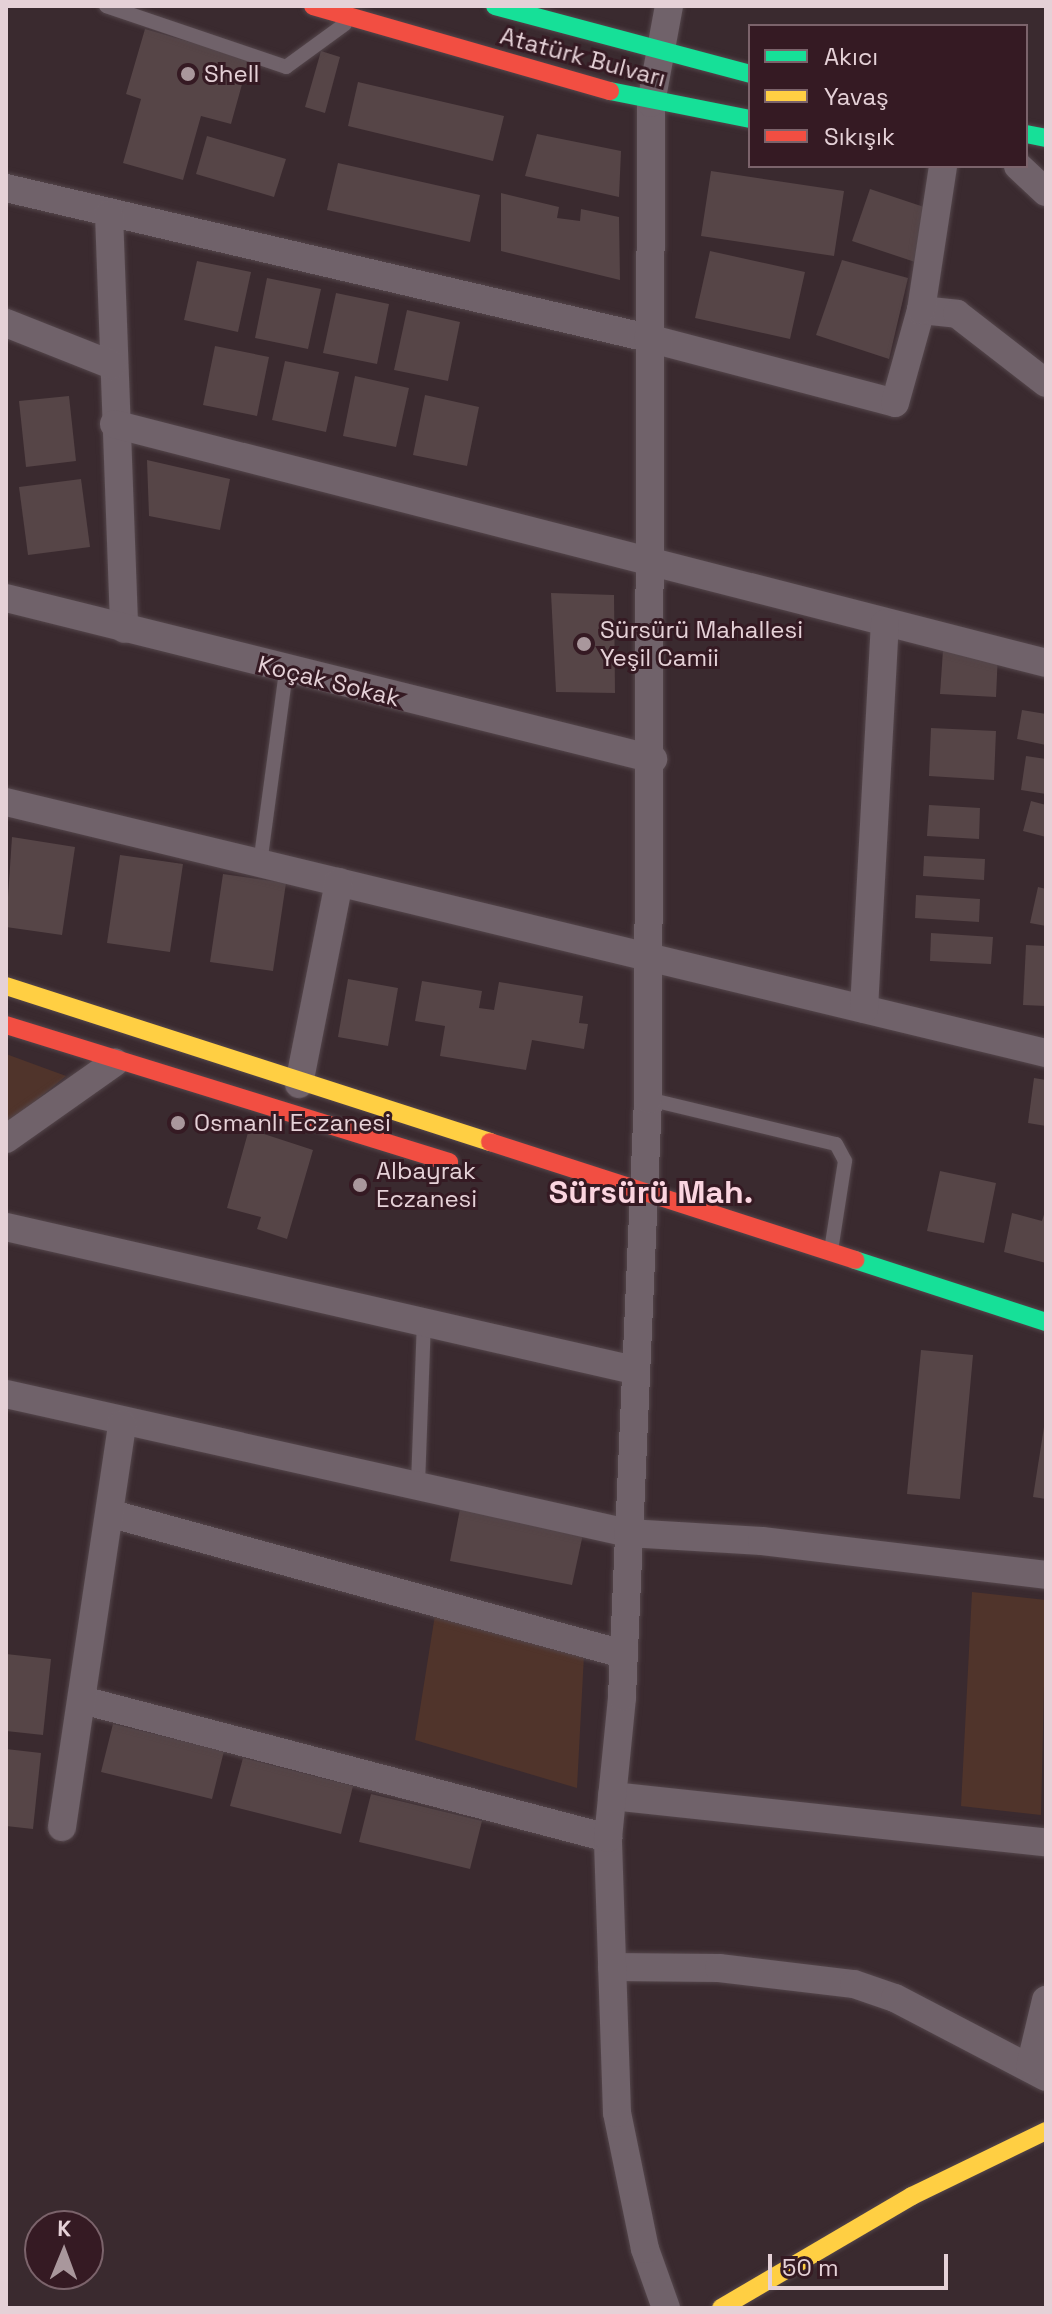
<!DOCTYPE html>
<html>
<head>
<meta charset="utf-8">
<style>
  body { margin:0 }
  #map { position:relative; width:1052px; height:2314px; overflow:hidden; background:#3a2a2f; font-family:"Space Grotesk",sans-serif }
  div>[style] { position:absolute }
  .green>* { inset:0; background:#50342b }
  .building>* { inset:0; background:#564547 }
  .roads { filter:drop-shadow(0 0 2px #54464b) drop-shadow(0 0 2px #54464b) }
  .lane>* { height:14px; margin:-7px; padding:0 7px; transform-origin:7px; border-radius:7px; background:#70626a }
  .street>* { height:28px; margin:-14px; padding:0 14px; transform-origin:14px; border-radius:14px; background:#70626a }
  .fast>* { height:18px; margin:-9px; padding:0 9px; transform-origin:9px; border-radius:9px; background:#16e098 }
  .slow>* { height:18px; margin:-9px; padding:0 9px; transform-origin:9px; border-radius:9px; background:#ffcf43 }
  .jam>* { height:18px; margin:-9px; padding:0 9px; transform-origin:9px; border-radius:9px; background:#f24e42 }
  .dots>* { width:22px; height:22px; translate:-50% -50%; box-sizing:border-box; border:4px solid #351a23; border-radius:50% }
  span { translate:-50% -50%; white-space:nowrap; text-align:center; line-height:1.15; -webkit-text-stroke:6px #351a23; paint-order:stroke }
  .street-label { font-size:24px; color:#e5d1d7 }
  .poi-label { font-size:24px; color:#e5d1d7 }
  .left { translate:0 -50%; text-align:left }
  .district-label { font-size:32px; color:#fbd5e0; font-weight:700 }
  .frame { position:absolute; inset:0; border:8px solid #e5d1d7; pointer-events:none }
  .legend { position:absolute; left:748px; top:24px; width:280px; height:144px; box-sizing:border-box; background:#351a23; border:2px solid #7b636b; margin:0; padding:10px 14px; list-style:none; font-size:24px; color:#e5d1d7 }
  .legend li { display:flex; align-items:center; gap:16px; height:40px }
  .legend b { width:40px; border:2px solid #7b636b }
  .north { position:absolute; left:24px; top:2210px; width:80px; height:80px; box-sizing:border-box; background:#351a23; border:2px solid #7b636b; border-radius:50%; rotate:1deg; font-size:22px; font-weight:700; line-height:32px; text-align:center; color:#e5d1d7 }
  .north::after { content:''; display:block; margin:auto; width:28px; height:36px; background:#a9979c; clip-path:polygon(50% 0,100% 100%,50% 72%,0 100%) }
  .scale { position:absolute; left:768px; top:2254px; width:180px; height:36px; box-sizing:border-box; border:4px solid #e5d1d7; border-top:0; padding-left:10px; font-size:24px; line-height:28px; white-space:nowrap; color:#e5d1d7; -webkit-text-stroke:6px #351a23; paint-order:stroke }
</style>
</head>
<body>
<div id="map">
  <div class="green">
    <i style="clip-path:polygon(6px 1054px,66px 1076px,6px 1125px)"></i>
    <i style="clip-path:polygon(972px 1592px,1046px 1600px,1041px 1815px,961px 1806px)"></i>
    <i style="clip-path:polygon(435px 1615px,584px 1655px,577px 1788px,415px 1740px)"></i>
  </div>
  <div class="building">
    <i style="clip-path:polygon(145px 29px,249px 59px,231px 124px,201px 116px,183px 180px,123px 163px,141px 99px,126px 94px)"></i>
    <i style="clip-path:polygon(321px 51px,340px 57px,325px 113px,305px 107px)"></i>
    <i style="clip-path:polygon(358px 82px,504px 116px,493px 161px,348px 126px)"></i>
    <i style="clip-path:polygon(537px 134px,621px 151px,619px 197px,525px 176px)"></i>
    <i style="clip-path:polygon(207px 136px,286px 159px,274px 197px,196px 174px)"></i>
    <i style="clip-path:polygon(338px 163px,480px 195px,470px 242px,327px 210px)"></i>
    <i style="clip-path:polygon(711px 171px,844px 191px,834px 256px,701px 236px)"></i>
    <i style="clip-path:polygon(870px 189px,933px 210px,915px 262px,852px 241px)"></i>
    <i style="clip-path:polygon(501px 193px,559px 207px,557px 218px,580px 221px,581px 209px,619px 217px,620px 280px,501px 251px)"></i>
    <i style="clip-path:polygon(710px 251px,805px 272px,790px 339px,695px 318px)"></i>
    <i style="clip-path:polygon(842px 260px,908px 278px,889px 359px,816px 335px)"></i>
    <i style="clip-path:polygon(197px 261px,251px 272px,238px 332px,184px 320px)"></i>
    <i style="clip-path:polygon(267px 278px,321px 289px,308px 349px,255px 338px)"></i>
    <i style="clip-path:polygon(336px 293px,389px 304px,377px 364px,323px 353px)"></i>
    <i style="clip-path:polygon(407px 310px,460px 322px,448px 381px,394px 370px)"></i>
    <i style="clip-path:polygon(215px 346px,269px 357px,257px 416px,203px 405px)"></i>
    <i style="clip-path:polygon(285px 361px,339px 372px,326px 432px,272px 420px)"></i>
    <i style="clip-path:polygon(355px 376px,409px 388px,396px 447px,343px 436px)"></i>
    <i style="clip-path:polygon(425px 395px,479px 407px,467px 466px,413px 455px)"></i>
    <i style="clip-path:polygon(69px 396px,76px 461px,26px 467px,19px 401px)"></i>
    <i style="clip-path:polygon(147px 460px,230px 479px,220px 530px,149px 516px)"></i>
    <i style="clip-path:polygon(81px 479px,90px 547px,28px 555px,19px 487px)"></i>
    <i style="clip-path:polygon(551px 593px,614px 595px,615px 693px,556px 692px)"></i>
    <i style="clip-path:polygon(943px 650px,998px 653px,996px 697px,940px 694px)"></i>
    <i style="clip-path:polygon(1022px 710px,1046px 714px,1046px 745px,1017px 739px)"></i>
    <i style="clip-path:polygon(931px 728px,996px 731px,994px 780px,929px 776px)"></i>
    <i style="clip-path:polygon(1026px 756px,1046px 759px,1046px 794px,1021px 790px)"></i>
    <i style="clip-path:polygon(1031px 801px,1046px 805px,1046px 837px,1023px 831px)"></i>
    <i style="clip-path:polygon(929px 805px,980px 808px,979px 839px,927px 836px)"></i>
    <i style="clip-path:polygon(12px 837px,75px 847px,62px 935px,6px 927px)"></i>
    <i style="clip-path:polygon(120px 855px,183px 864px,170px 952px,107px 943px)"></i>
    <i style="clip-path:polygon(924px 856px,985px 859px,984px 880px,923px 876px)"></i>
    <i style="clip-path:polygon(223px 874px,286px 883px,273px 971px,210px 962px)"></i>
    <i style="clip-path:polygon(1038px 887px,1046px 889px,1046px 926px,1030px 923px)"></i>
    <i style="clip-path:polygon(916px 895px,980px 899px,979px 922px,915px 918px)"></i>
    <i style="clip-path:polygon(931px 933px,993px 937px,991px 964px,930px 961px)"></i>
    <i style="clip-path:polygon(1026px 945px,1046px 946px,1046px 1006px,1023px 1005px)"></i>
    <i style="clip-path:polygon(348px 979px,398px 988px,388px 1046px,338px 1037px)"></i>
    <i style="clip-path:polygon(422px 981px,482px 991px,479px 1008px,494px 1010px,499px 982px,583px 996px,579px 1023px,588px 1024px,584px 1049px,532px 1040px,526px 1070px,440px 1056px,445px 1026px,415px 1021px)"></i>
    <i style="clip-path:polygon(1034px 1078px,1046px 1080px,1046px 1126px,1028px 1123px)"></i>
    <i style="clip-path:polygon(249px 1129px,313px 1150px,287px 1239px,257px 1229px,261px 1217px,227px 1208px)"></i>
    <i style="clip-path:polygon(940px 1171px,996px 1183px,984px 1243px,927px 1231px)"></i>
    <i style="clip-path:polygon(1046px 1208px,1046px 1263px,1004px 1252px,1012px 1213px,1042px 1221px)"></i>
    <i style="clip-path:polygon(921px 1350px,973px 1355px,960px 1499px,907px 1494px)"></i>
    <i style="clip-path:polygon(1044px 1427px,1046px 1427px,1046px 1499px,1033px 1497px)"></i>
    <i style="clip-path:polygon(460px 1509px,583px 1534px,572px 1585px,450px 1561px)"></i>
    <i style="clip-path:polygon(6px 1654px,51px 1659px,43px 1735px,6px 1731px)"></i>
    <i style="clip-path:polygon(113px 1724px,224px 1751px,212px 1799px,101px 1772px)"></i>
    <i style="clip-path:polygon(6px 1749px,41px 1753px,33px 1829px,6px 1826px)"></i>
    <i style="clip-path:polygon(243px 1758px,353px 1786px,341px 1834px,230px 1806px)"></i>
    <i style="clip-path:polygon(371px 1794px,482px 1821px,470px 1869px,359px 1842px)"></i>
  </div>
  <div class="roads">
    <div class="lane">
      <i style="left:106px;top:6px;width:190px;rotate:18.7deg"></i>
      <i style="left:286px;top:67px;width:73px;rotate:-36.1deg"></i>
      <i style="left:260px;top:864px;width:194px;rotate:-82.3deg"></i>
      <i style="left:648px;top:1099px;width:193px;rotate:13.5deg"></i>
      <i style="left:836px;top:1144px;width:19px;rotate:62deg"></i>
      <i style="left:845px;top:1161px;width:90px;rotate:98.9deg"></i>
      <i style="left:418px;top:1484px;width:162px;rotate:-87.9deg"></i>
    </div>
    <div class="street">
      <i style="left:1018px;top:166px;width:38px;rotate:43deg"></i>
      <i style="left:6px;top:188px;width:659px;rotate:13.15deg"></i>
      <i style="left:648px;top:338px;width:255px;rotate:14.7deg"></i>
      <i style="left:895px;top:403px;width:97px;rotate:-74.4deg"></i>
      <i style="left:921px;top:310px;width:36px;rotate:6deg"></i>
      <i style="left:957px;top:314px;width:113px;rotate:37.8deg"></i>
      <i style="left:109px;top:214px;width:415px;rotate:87.9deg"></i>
      <i style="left:921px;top:310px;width:146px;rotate:-81.3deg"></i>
      <i style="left:6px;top:323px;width:114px;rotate:21.6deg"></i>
      <i style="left:114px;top:424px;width:962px;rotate:14.38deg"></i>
      <i style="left:6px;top:598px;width:667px;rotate:13.97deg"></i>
      <i style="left:6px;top:802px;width:1070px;rotate:13.57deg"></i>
      <i style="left:864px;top:1009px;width:386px;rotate:-86.9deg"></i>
      <i style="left:299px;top:1084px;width:206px;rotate:-78.8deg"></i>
      <i style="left:6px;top:1139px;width:133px;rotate:-35.2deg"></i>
      <i style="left:6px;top:1227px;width:644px;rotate:12.83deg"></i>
      <i style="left:6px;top:1394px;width:637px;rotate:12.6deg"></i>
      <i style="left:628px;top:1533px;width:134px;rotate:3.4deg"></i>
      <i style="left:762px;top:1541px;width:286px;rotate:6.8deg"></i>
      <i style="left:112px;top:1514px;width:530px;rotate:15.32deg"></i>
      <i style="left:82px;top:1700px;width:544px;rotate:14.7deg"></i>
      <i style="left:612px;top:1796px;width:436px;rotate:6.1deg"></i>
      <i style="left:62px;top:1827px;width:407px;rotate:-81.5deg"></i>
      <i style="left:612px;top:1967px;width:107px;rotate:0.5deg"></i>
      <i style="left:719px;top:1968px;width:136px;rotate:6.8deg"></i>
      <i style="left:854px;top:1984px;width:43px;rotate:18.9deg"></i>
      <i style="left:895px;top:1998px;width:170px;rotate:27.6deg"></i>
      <i style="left:1030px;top:2067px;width:69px;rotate:-76.6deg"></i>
      <i style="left:666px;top:2308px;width:63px;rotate:-109.6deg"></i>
      <i style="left:645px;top:2249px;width:139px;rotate:-101.6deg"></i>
      <i style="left:617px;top:2113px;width:275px;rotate:-91.9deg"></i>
      <i style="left:608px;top:1838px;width:142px;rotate:-84.3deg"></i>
      <i style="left:622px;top:1697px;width:599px;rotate:-87.51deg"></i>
      <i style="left:648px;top:1099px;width:996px;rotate:-89.83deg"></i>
      <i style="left:651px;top:103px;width:99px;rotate:-79.5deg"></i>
    </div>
    <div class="fast">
      <i style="left:495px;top:6px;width:264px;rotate:14.9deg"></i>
      <i style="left:610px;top:91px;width:143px;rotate:11.3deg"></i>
      <i style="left:1026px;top:134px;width:20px;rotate:11deg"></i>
      <i style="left:855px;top:1260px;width:201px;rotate:18deg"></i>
    </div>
    <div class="slow">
      <i style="left:6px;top:986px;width:509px;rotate:17.86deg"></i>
      <i style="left:721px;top:2308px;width:221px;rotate:-30.4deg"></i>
      <i style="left:912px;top:2196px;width:149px;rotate:-25.9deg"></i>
    </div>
    <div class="jam">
      <i style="left:313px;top:6px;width:309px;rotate:16deg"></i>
      <i style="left:6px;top:1025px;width:464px;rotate:17.2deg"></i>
      <i style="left:490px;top:1142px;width:384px;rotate:17.9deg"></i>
    </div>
  </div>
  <div class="dots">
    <i style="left:188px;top:74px;background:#a9979c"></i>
    <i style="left:584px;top:644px;background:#a9979c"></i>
    <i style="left:178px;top:1123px;background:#a9979c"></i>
    <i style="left:360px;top:1185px;background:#a9979c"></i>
  </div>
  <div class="street-label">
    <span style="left:583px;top:57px;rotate:15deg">Atatürk Bulvarı</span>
    <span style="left:329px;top:681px;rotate:14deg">Koçak Sokak</span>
  </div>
  <div class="poi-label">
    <span class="left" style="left:204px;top:74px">Shell</span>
    <span class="left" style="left:600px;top:644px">Sürsürü Mahallesi<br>Yeşil Camii</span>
    <span class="left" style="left:194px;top:1123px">Osmanlı Eczanesi</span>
    <span class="left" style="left:376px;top:1185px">Albayrak<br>Eczanesi</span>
  </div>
  <div class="district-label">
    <span style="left:651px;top:1192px">Sürsürü Mah.</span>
  </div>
  <div class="frame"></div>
  <ul class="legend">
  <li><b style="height:10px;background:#16e098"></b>Akıcı</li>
  <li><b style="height:10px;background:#ffcf43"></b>Yavaş</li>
  <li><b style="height:10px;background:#f24e42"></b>Sıkışık</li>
  </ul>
  <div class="north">K</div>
  <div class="scale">50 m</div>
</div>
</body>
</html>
